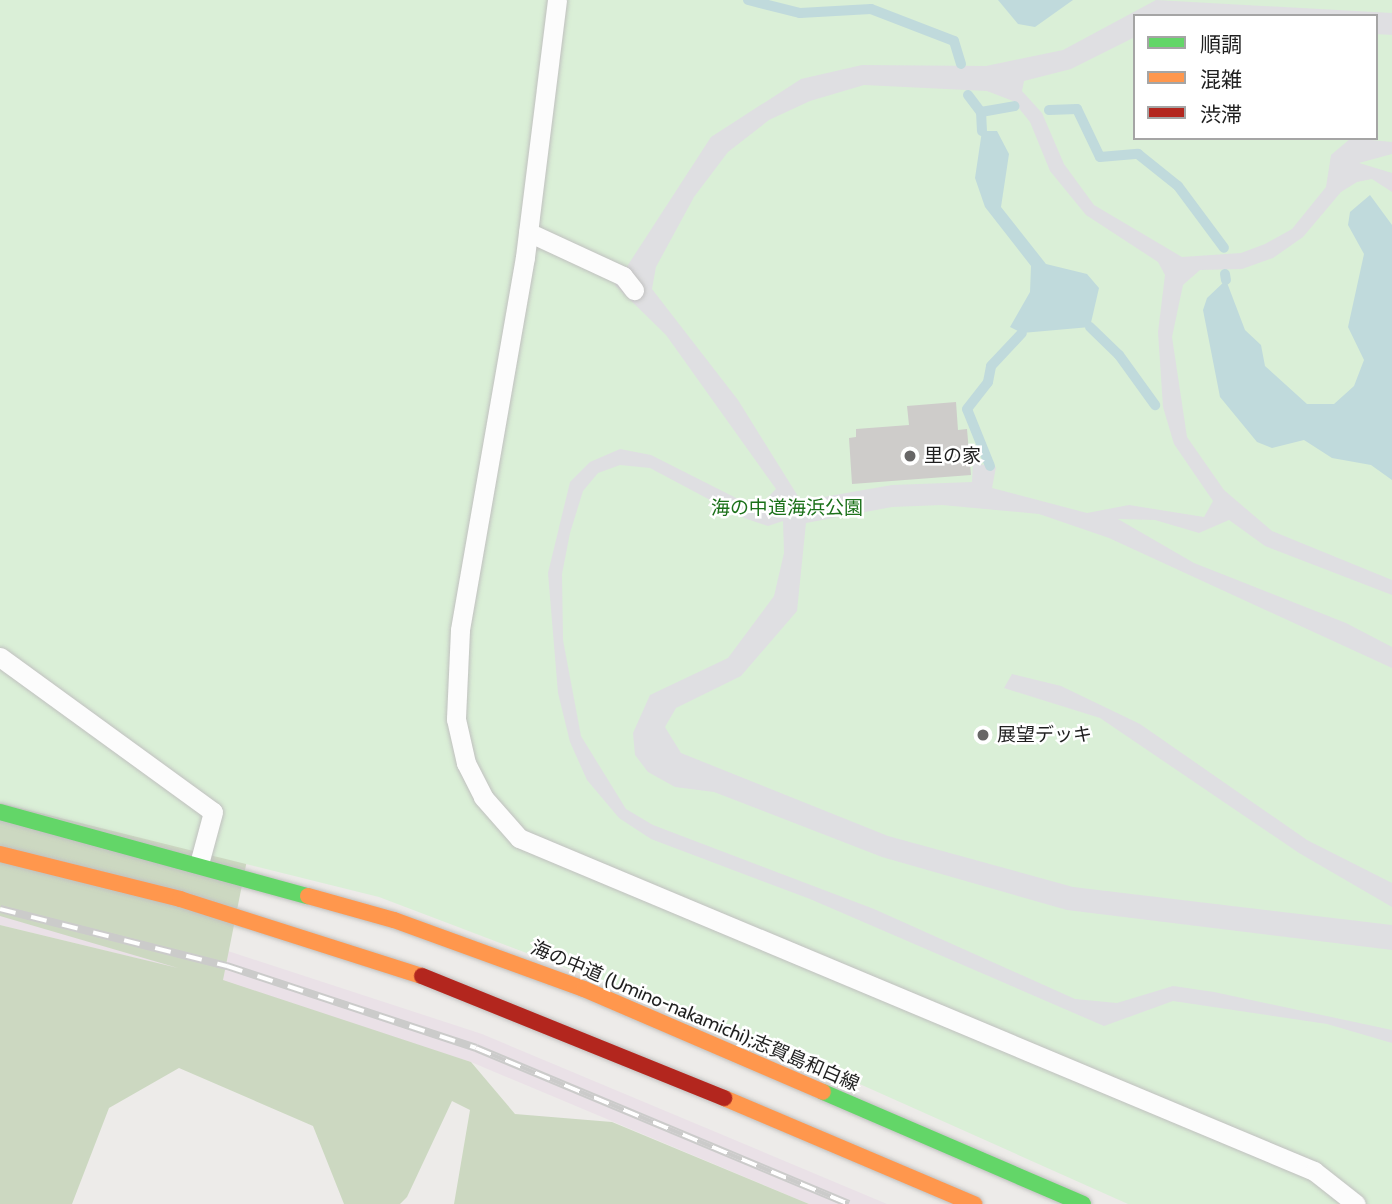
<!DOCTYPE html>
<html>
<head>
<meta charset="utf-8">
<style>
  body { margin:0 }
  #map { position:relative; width:1392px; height:1204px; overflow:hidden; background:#edebe9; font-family:Cabin,"Noto Sans JP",sans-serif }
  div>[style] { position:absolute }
  .industrial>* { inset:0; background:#eae1e7 }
  .forest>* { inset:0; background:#ccd8c1 }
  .park>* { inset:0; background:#daefd7 }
  .plaza>* { inset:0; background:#dfdfe2 }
  .water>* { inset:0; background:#c0dadc }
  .stream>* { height:10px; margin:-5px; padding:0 5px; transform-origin:5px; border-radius:5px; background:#c0dadc }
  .building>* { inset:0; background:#ceccca }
  .roads { filter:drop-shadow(0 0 2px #c0c0bf) drop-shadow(0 0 2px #c0c0bf) }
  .lane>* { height:19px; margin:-9.5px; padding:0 9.5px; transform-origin:9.5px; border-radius:9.5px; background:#fcfcfc }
  .fast>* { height:16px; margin:-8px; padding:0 8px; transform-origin:8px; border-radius:8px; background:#63d668 }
  .slow>* { height:16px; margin:-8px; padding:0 8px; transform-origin:8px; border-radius:8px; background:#ff974d }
  .jam>* { height:16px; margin:-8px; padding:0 8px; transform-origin:8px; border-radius:8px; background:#b3261e }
  .rail>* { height:8px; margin-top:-4px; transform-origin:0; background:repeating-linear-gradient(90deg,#fff 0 16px,#cbcbca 0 32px); box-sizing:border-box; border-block:2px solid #cbcbca }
  .dots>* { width:19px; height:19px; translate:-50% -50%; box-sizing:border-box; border:4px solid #fff; border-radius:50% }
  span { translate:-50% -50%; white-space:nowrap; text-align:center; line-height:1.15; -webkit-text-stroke:5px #fff; paint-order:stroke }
  .poi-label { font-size:19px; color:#1f1f1f }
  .left { translate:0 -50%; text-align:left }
  .park-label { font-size:19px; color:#1c711a }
  .street-label { font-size:19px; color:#1f1f1f }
  .legend { position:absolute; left:1133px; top:14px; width:245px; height:126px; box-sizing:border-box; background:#fff; border:2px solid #a5a5a5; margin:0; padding:9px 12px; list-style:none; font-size:21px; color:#1f1f1f }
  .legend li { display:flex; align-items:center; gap:14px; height:35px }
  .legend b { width:35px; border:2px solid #a5a5a5 }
</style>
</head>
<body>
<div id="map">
  <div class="industrial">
    <i style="clip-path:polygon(0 894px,231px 952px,482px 1034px,887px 1204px,809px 1204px,471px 1062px,140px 959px,0 925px)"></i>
  </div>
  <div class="forest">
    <i style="clip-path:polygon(0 0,253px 830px,223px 980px,471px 1062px,515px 1114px,612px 1122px,809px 1204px,454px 1204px,470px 1110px,452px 1101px,407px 1197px,400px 1204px,344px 1204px,313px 1126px,179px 1068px,109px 1108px,72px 1204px,0 1204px,0 925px,178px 968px,0 916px)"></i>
  </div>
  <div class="park">
    <i style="clip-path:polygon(evenodd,0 0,1392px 0,1392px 1204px,1128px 1204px,788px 1052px,379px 897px,0 803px,0 0,1135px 16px,1376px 16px,1376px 138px,1135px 138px,1135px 16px)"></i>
  </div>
  <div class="plaza">
    <i style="clip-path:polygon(evenodd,1156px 0,1392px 13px,1392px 35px,1376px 34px,1376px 16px,1135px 16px,1135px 37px,1071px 69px,1024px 81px,1022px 91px,1042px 113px,1064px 164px,1094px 205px,1182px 257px,1241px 253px,1265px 244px,1292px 229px,1326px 187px,1331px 155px,1351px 138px,1392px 142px,1392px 154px,1359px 163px,1392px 173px,1392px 192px,1372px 179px,1357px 182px,1341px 192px,1303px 237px,1273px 258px,1242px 269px,1200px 270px,1183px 285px,1172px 337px,1187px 437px,1224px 490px,1272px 531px,1392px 580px,1392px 595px,1265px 546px,1229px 520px,1199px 533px,1155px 520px,1118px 519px,1194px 563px,1346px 623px,1392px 647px,1392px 668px,1109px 538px,1039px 514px,942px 505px,892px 507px,806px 523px,797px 611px,741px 676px,676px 708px,665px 727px,681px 753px,888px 836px,1073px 887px,1392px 925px,1392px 950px,1067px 910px,882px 857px,714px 792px,675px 787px,648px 772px,635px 755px,633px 733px,650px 695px,728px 658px,774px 596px,784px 553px,783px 521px,768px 526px,744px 518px,650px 468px,620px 465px,598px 473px,583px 491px,570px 533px,562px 574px,563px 640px,581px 736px,626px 809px,653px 825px,874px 909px,1075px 999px,1117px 1003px,1173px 986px,1214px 992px,1392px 1030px,1392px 1043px,1327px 1024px,1173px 1001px,1104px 1026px,810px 899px,651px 839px,619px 818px,587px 780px,570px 742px,558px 693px,548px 573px,570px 482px,590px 462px,620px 449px,651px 455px,748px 504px,765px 500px,776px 489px,666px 335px,615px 285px,711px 137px,801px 79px,862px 65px,986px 66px,1063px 50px,1156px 0,864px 85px,987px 91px,1013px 101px,1030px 122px,1050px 171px,1086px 215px,1158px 262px,1165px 275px,1158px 332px,1163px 407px,1174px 444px,1213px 501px,1204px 517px,1129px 505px,1087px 513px,992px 488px,996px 467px,973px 463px,972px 482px,892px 485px,801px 501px,738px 400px,652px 289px,656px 267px,694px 197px,728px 152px,769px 120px,810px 101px,864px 85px)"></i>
    <i style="clip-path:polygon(1012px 674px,1061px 686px,1140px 724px,1307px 840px,1392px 883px,1392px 907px,1299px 853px,1100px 718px,1004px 688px)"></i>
  </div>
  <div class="water">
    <i style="clip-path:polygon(998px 0,1073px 0,1035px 27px,1018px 24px)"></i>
    <i style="clip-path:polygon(982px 131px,997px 131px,1009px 154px,1001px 207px,1046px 264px,1087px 274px,1099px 288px,1090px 327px,1022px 333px,1010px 327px,1030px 292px,1031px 266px,985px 207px,975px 178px)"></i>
    <i style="clip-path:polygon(1370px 195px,1392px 225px,1392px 480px,1371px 465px,1332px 458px,1304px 440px,1272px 448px,1257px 442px,1220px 397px,1203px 310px,1207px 298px,1226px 280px,1245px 330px,1261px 345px,1265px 366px,1307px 404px,1334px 404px,1354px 386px,1364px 360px,1348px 327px,1364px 254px,1348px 225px,1350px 212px)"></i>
  </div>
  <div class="stream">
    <i style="left:748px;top:0;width:54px;rotate:14deg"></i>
    <i style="left:800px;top:13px;width:71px;rotate:-3.2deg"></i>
    <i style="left:871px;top:9px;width:89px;rotate:21.1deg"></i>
    <i style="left:954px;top:41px;width:24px;rotate:73deg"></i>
    <i style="left:968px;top:95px;width:21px;rotate:53deg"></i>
    <i style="left:981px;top:112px;width:19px;rotate:87deg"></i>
    <i style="left:1049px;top:110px;width:28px;rotate:-2deg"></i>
    <i style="left:1077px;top:109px;width:53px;rotate:64.4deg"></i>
    <i style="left:1100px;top:157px;width:38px;rotate:-5deg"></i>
    <i style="left:1138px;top:154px;width:51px;rotate:38.7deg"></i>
    <i style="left:1178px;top:186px;width:77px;rotate:53.4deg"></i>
    <i style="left:981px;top:112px;width:34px;rotate:-10deg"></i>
    <i style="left:1225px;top:274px;width:6px;rotate:81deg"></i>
    <i style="left:1090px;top:327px;width:40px;rotate:44deg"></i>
    <i style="left:1119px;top:355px;width:62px;rotate:54.2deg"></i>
    <i style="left:990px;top:466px;width:61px;rotate:-112deg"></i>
    <i style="left:967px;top:409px;width:34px;rotate:-52deg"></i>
    <i style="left:988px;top:382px;width:16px;rotate:-79deg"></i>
    <i style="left:991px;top:366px;width:45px;rotate:-46.8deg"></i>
  </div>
  <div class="building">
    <i style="clip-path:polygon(956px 402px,958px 430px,967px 429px,971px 475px,852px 484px,849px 438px,856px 437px,856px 429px,909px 425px,907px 406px)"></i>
  </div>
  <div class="roads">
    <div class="lane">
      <i style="left:557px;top:0;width:259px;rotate:97.1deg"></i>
      <i style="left:525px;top:257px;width:379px;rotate:99.9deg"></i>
      <i style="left:460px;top:630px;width:89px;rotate:92.6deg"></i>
      <i style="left:456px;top:719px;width:45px;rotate:77.2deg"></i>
      <i style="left:466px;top:763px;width:38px;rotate:63deg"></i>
      <i style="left:483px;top:797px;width:55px;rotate:48.7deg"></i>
      <i style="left:519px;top:838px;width:862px;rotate:22.73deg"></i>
      <i style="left:1314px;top:1171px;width:53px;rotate:38.2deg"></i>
      <i style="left:528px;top:232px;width:105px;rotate:24.9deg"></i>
      <i style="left:623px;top:276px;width:18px;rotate:52deg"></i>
      <i style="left:0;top:657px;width:263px;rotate:36deg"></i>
      <i style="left:213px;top:812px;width:54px;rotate:105.1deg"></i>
    </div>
    <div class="fast">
      <i style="left:0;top:812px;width:319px;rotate:15.3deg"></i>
      <i style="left:823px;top:1092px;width:283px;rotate:23.3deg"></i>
    </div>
    <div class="slow">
      <i style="left:0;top:854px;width:186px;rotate:14deg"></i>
      <i style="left:180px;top:899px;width:254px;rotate:17.7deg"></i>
      <i style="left:308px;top:896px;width:89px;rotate:15.6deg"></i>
      <i style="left:394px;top:920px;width:202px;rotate:20deg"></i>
      <i style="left:584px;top:989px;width:260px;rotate:23.3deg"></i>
      <i style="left:724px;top:1098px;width:272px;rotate:23deg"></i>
    </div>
    <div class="jam">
      <i style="left:422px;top:976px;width:326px;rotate:22deg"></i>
    </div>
  </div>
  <div class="rail">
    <i style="left:0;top:909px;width:234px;rotate:14.1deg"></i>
    <i style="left:227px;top:966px;width:262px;rotate:18.2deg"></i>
    <i style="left:476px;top:1048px;width:404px;rotate:22.7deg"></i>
  </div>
  <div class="dots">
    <i style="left:910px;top:456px;background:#676666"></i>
    <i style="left:983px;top:735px;background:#676666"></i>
  </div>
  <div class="poi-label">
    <span class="left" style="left:924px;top:456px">里の家</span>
    <span class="left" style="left:997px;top:735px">展望デッキ</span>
  </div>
  <div class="park-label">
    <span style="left:787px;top:508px">海の中道海浜公園</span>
  </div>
  <div class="street-label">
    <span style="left:695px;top:1016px;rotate:23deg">海の中道 (Umino-nakamichi);志賀島和白線</span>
  </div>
  <ul class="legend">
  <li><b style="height:9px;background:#63d668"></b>順調</li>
  <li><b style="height:9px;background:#ff974d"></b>混雑</li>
  <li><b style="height:9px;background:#b3261e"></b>渋滞</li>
  </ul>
</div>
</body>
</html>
